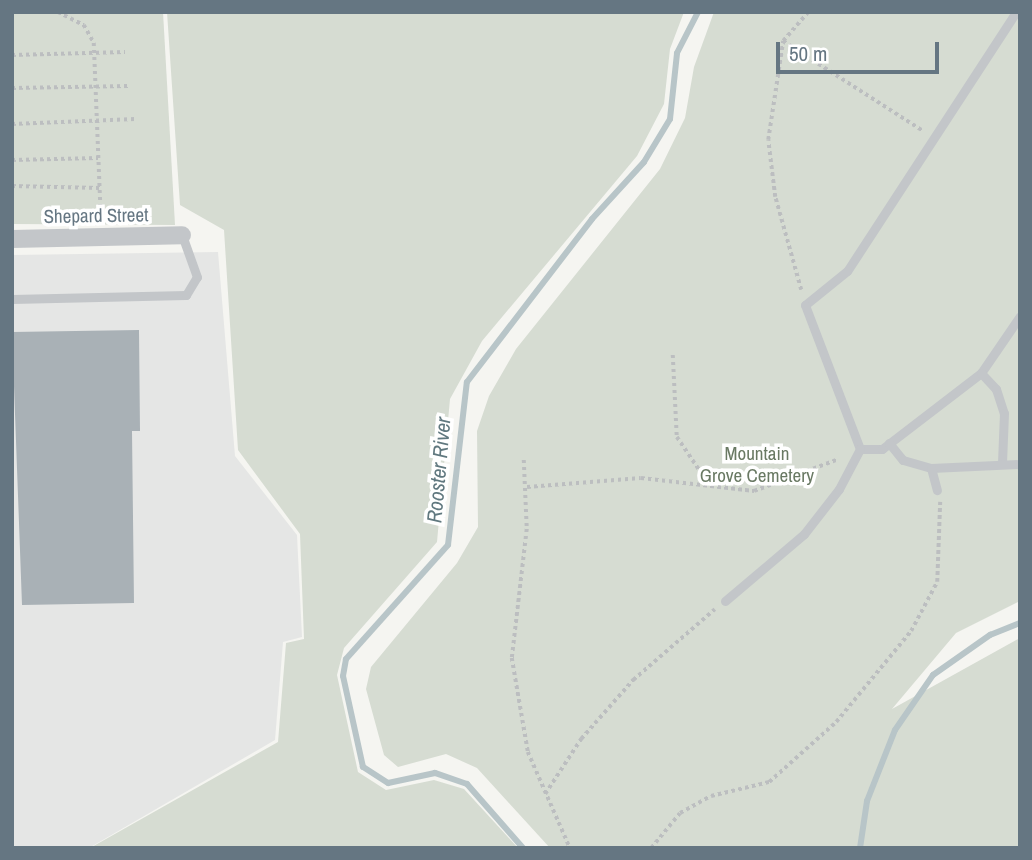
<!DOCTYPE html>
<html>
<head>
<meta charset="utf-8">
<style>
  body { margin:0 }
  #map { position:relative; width:1032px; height:860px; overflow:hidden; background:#f5f5f1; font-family:"Archivo Narrow",sans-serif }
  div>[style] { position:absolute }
  .built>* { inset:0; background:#e5e6e5 }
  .green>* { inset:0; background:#d6dcd2 }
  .stream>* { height:6px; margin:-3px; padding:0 3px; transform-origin:3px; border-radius:3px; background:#b8c5c8 }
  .building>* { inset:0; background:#a9b1b6 }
  .path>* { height:3.5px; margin-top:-1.75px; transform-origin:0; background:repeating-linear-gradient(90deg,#bcbec0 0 3.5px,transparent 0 7px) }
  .lane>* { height:9px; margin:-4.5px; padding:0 4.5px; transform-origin:4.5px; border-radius:4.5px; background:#c3c6c9 }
  .street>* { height:18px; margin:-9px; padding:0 9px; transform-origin:9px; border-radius:9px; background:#c3c6c9 }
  span { translate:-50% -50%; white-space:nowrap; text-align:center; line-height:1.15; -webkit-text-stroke:7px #fff; paint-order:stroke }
  .street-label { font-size:19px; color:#657682 }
  .park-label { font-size:19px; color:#697963 }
  .water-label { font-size:21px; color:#60787f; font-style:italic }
  .frame { position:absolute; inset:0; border:14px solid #657682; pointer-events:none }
  .scale { position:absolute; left:776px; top:42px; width:163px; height:32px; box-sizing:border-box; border:4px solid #657682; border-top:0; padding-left:9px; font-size:21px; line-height:24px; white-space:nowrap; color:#657682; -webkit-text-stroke:5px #fff; paint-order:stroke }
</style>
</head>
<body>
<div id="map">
  <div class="built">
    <i style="clip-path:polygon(218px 252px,235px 456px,297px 535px,302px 637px,283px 642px,275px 740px,89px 848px,12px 848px,12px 255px)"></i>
  </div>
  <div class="green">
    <i style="clip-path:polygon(12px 12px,163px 12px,175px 225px,12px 224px)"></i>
    <i style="clip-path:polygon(167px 12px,684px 12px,670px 49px,664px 104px,637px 156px,482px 341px,450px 399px,437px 542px,344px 648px,337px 675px,358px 772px,386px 790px,434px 780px,464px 789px,518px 848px,90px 848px,278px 742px,286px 643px,304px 639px,300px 534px,238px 450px,224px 230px,180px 205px)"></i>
    <i style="clip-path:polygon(714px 12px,1020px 12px,1020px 601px,956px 633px,892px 709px,1020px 638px,1020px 848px,550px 848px,477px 768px,446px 754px,398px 767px,384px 755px,366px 689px,371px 667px,457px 563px,478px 527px,477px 431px,489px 396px,516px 349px,660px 169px,685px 118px,694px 67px)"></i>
  </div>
  <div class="stream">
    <i style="left:523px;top:848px;width:85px;rotate:-131.2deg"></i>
    <i style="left:467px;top:784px;width:34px;rotate:-161deg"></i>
    <i style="left:435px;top:773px;width:48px;rotate:168deg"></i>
    <i style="left:388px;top:783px;width:30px;rotate:-147deg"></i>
    <i style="left:363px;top:767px;width:93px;rotate:-102.4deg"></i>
    <i style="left:343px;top:676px;width:17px;rotate:-80deg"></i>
    <i style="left:346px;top:659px;width:153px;rotate:-48.2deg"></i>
    <i style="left:448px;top:545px;width:164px;rotate:-83.4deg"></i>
    <i style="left:467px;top:382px;width:205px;rotate:-52.5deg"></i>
    <i style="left:592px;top:219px;width:77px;rotate:-47.6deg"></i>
    <i style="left:644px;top:162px;width:50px;rotate:-58.8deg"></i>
    <i style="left:670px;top:119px;width:66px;rotate:-83.9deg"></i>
    <i style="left:677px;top:53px;width:46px;rotate:-62.9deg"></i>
    <i style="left:860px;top:848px;width:48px;rotate:-81.5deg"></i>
    <i style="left:867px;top:801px;width:76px;rotate:-68.5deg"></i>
    <i style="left:895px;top:730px;width:67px;rotate:-55.4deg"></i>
    <i style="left:933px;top:675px;width:70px;rotate:-35.1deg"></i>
    <i style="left:990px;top:635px;width:32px;rotate:-22deg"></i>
  </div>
  <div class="building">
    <i style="clip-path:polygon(139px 330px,140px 431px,132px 431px,134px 603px,22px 605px,12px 332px)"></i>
  </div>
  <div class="path">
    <i style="left:58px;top:12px;width:29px;rotate:27deg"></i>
    <i style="left:84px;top:25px;width:21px;rotate:61deg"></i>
    <i style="left:94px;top:43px;width:175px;rotate:87.7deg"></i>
    <i style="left:783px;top:41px;width:166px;rotate:32.7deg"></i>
    <i style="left:12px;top:55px;width:113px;rotate:-1.5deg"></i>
    <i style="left:12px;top:88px;width:116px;rotate:-1deg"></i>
    <i style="left:12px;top:124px;width:123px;rotate:-2.3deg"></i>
    <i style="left:12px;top:160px;width:86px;rotate:-1.3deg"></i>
    <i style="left:12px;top:186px;width:88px;rotate:1.3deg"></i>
    <i style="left:801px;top:290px;width:97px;rotate:-105.6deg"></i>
    <i style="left:775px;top:197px;width:57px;rotate:-97deg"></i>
    <i style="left:768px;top:140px;width:100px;rotate:-81.4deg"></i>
    <i style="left:783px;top:41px;width:38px;rotate:-49deg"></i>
    <i style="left:673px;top:355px;width:82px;rotate:87.2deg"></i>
    <i style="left:677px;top:437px;width:55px;rotate:56deg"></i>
    <i style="left:524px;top:460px;width:69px;rotate:87.5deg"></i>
    <i style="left:527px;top:529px;width:130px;rotate:96.6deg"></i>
    <i style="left:512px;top:658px;width:95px;rotate:80.3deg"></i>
    <i style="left:528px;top:752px;width:105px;rotate:66.4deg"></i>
    <i style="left:527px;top:487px;width:114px;rotate:-4.5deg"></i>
    <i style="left:641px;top:478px;width:114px;rotate:6.6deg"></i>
    <i style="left:754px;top:491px;width:88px;rotate:-20.7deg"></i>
    <i style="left:545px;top:794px;width:66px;rotate:-56.8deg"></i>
    <i style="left:581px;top:739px;width:79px;rotate:-48.6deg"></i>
    <i style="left:633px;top:680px;width:108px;rotate:-40.9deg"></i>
    <i style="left:651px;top:848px;width:45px;rotate:-50.4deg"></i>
    <i style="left:680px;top:813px;width:35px;rotate:-29deg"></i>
    <i style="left:711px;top:796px;width:60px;rotate:-13.6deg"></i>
    <i style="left:769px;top:782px;width:90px;rotate:-41.8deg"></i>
    <i style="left:836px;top:722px;width:118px;rotate:-50.5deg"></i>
    <i style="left:911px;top:631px;width:55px;rotate:-62deg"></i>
    <i style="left:937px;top:582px;width:80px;rotate:-87.9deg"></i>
  </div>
  <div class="lane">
    <i style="left:1016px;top:12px;width:309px;rotate:123.1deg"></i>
    <i style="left:847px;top:271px;width:54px;rotate:141deg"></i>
    <i style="left:805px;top:305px;width:154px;rotate:69.1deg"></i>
    <i style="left:860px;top:449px;width:22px"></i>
    <i style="left:882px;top:449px;width:125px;rotate:-37.5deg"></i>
    <i style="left:981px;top:373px;width:69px;rotate:-55.6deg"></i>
    <i style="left:12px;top:299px;width:174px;rotate:-1.3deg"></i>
    <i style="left:186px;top:295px;width:21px;rotate:-59deg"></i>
    <i style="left:197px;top:277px;width:45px;rotate:-109.7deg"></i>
    <i style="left:981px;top:373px;width:22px;rotate:47deg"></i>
    <i style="left:996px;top:389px;width:25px;rotate:72deg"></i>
    <i style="left:1004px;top:413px;width:50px;rotate:92.3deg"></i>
    <i style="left:889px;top:443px;width:22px;rotate:51deg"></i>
    <i style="left:903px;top:460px;width:29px;rotate:16deg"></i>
    <i style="left:931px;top:468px;width:89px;rotate:-2.6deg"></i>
    <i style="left:931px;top:468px;width:23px;rotate:75deg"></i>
    <i style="left:725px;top:601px;width:104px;rotate:-40.3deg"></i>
    <i style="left:804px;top:534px;width:57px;rotate:-52.1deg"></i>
    <i style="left:839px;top:489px;width:45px;rotate:-62.3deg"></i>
  </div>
  <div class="street">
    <i style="left:12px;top:239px;width:170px;rotate:-1.3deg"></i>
  </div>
  <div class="street-label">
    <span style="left:96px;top:216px;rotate:-1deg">Shepard Street</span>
  </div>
  <div class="park-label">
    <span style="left:757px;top:465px">Mountain<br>Grove Cemetery</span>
  </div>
  <div class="water-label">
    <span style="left:439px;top:470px;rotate:-85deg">Rooster River</span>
  </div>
  <div class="frame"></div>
  <div class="scale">50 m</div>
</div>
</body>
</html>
